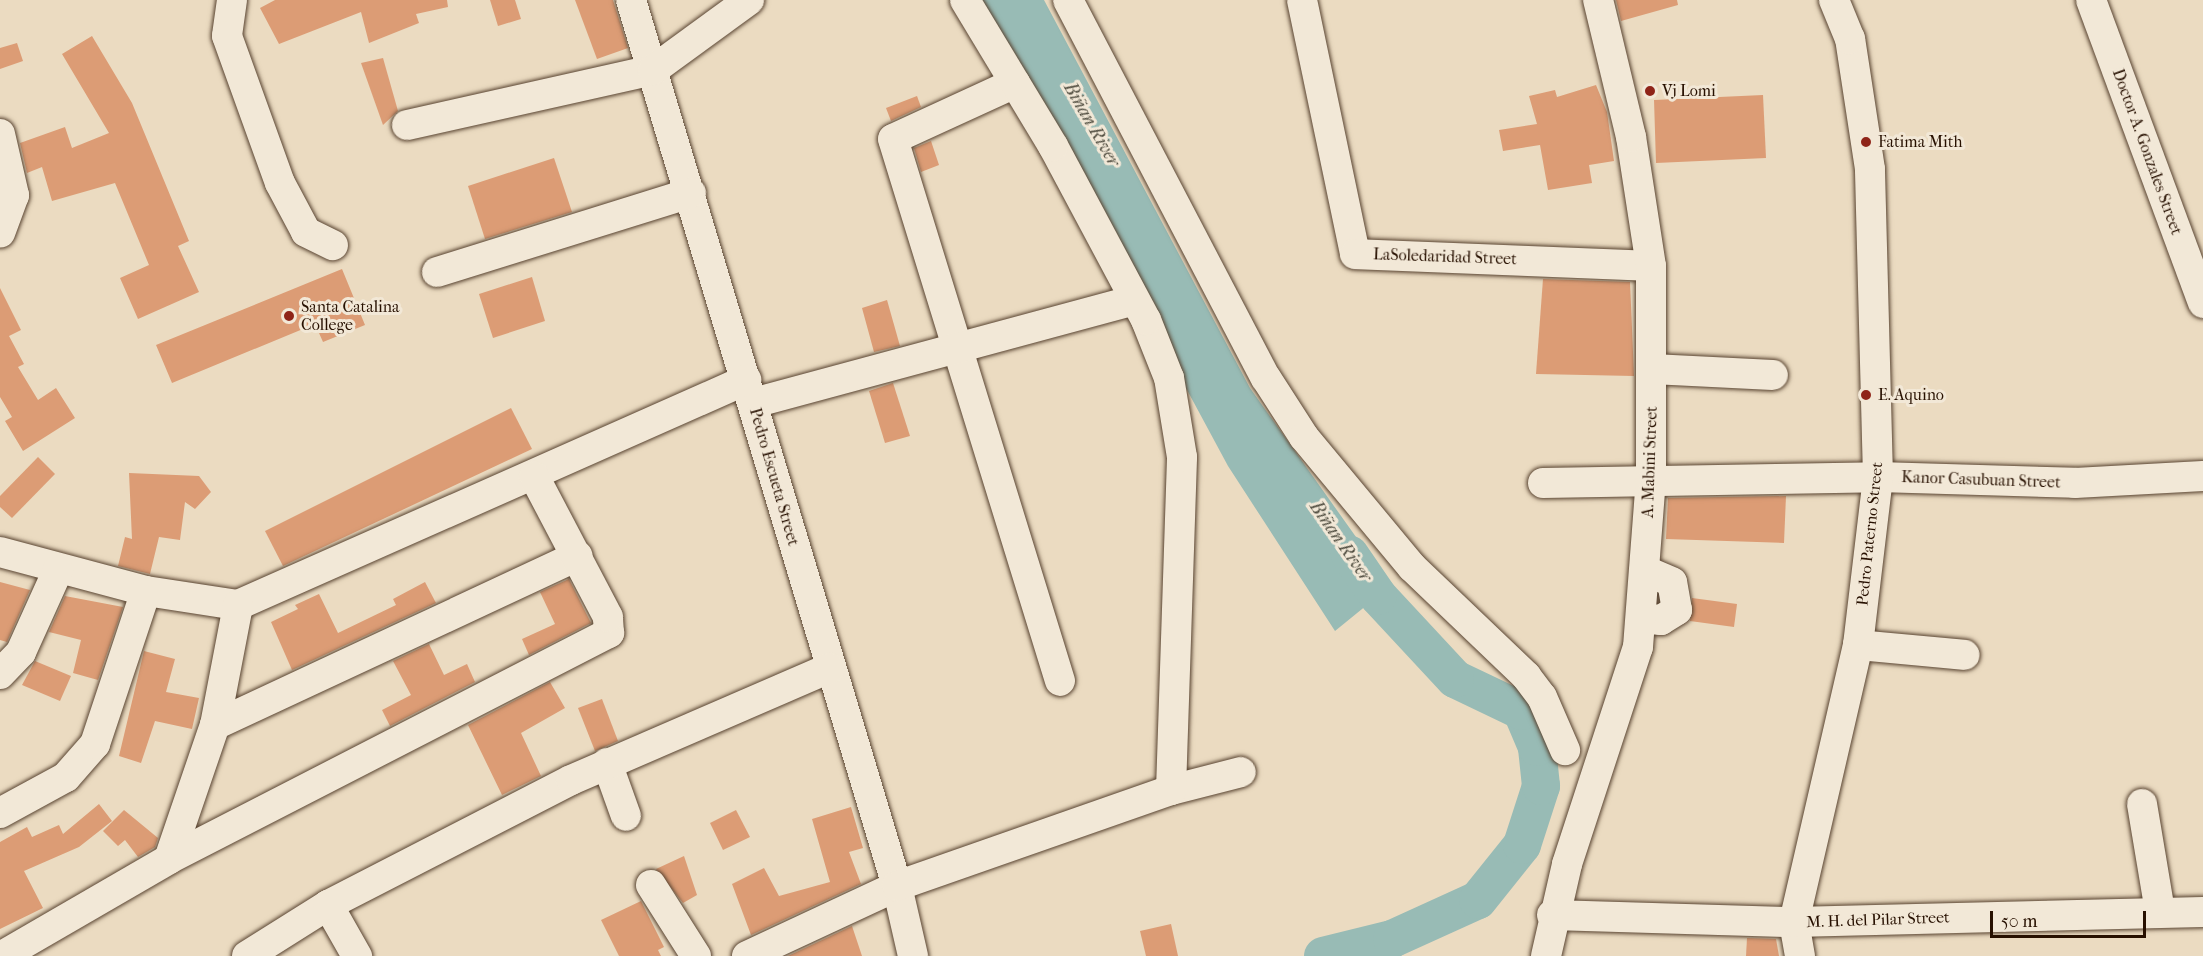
<!DOCTYPE html>
<html>
<head>
<meta charset="utf-8">
<style>
  body { margin:0 }
  #map { position:relative; width:2203px; height:956px; overflow:hidden; background:#ebdbc1; font-family:"IM FELL French Canon",serif }
  div>[style] { position:absolute }
  .water>* { inset:0; background:#98bbb5 }
  .river>* { height:38px; margin:-19px; padding:0 19px; transform-origin:19px; border-radius:19px; background:#98bbb5 }
  .building>* { inset:0; background:#dc9c75 }
  .roads { filter:drop-shadow(0 0 2px #584330) drop-shadow(0 0 2px #584330) }
  .minor>* { height:30px; margin:-15px; padding:0 15px; transform-origin:15px; border-radius:15px; background:#f2e8d7 }
  .dots>* { width:16px; height:16px; translate:-50% -50%; box-sizing:border-box; border:3px solid #f2e8d7; border-radius:50% }
  span { translate:-50% -50%; white-space:nowrap; text-align:center; line-height:1.15; -webkit-text-stroke:6px #f2e8d7; paint-order:stroke }
  .poi-label { font-size:16px; color:#271000 }
  .left { translate:0 -50%; text-align:left }
  .street-label { font-size:16px; color:#271000 }
  .water-label { font-size:18px; color:#4f4c3f; font-style:italic }
  .scale { position:absolute; left:1990px; top:911px; width:156px; height:27px; box-sizing:border-box; border:3px solid #271000; border-top:0; padding-left:8px; font-size:18px; line-height:21px; white-space:nowrap; color:#271000; -webkit-text-stroke:4px #f2e8d7; paint-order:stroke }
</style>
</head>
<body>
<div id="map">
  <div class="water">
    <i style="clip-path:polygon(977px 0,1044px 0,1250px 388px,1398px 596px,1378px 596px,1335px 631px,1228px 466px)"></i>
  </div>
  <div class="river">
    <i style="left:1323px;top:956px;width:71px;rotate:-13.8deg"></i>
    <i style="left:1392px;top:939px;width:94px;rotate:-24.4deg"></i>
    <i style="left:1478px;top:900px;width:70px;rotate:-51.3deg"></i>
    <i style="left:1522px;top:845px;width:62px;rotate:-72.1deg"></i>
    <i style="left:1541px;top:786px;width:39px;rotate:-96deg"></i>
    <i style="left:1537px;top:747px;width:39px;rotate:-113deg"></i>
    <i style="left:1522px;top:711px;width:74px;rotate:-154.5deg"></i>
    <i style="left:1455px;top:679px;width:113px;rotate:-132.9deg"></i>
    <i style="left:1378px;top:596px;width:50px;rotate:-124.3deg"></i>
  </div>
  <div class="building">
    <i style="clip-path:polygon(275px 0,447px 0,448px 7px,416px 14px,419px 23px,369px 43px,361px 12px,279px 44px,260px 8px)"></i>
    <i style="clip-path:polygon(490px 0,515px 0,521px 19px,498px 26px)"></i>
    <i style="clip-path:polygon(575px 0,613px 0,628px 48px,597px 59px)"></i>
    <i style="clip-path:polygon(1616px 0,1677px 0,1678px 5px,1621px 21px)"></i>
    <i style="clip-path:polygon(92px 36px,132px 103px,189px 241px,178px 246px,199px 292px,138px 319px,120px 278px,149px 265px,115px 183px,52px 201px,42px 167px,27px 173px,20px 143px,65px 127px,72px 148px,109px 133px,62px 54px)"></i>
    <i style="clip-path:polygon(17px 43px,23px 61px,0 69px,0 48px)"></i>
    <i style="clip-path:polygon(383px 58px,398px 111px,383px 125px,361px 63px)"></i>
    <i style="clip-path:polygon(1596px 85px,1607px 112px,1614px 161px,1589px 165px,1592px 183px,1548px 190px,1540px 145px,1503px 151px,1499px 130px,1537px 124px,1529px 96px,1555px 90px,1557px 97px)"></i>
    <i style="clip-path:polygon(1763px 95px,1766px 158px,1656px 163px,1654px 100px)"></i>
    <i style="clip-path:polygon(917px 96px,921px 107px,891px 121px,886px 108px)"></i>
    <i style="clip-path:polygon(931px 141px,939px 165px,921px 172px,914px 148px)"></i>
    <i style="clip-path:polygon(554px 158px,572px 212px,485px 239px,468px 186px)"></i>
    <i style="clip-path:polygon(342px 269px,365px 325px,323px 342px,315px 324px,172px 383px,156px 345px)"></i>
    <i style="clip-path:polygon(532px 277px,545px 321px,493px 338px,479px 294px)"></i>
    <i style="clip-path:polygon(1543px 279px,1630px 282px,1634px 376px,1536px 374px)"></i>
    <i style="clip-path:polygon(0 288px,21px 330px,9px 336px,24px 364px,18px 367px,38px 400px,56px 388px,75px 418px,23px 451px,5px 421px,12px 417px,0 397px)"></i>
    <i style="clip-path:polygon(887px 300px,900px 346px,874px 352px,862px 308px)"></i>
    <i style="clip-path:polygon(893px 383px,910px 436px,885px 443px,869px 391px)"></i>
    <i style="clip-path:polygon(511px 408px,532px 449px,283px 566px,265px 531px)"></i>
    <i style="clip-path:polygon(38px 457px,55px 474px,12px 518px,0 507px,0 496px)"></i>
    <i style="clip-path:polygon(129px 473px,199px 476px,211px 492px,195px 509px,185px 502px,180px 540px,159px 537px,150px 574px,118px 566px,125px 537px,132px 539px)"></i>
    <i style="clip-path:polygon(1786px 496px,1784px 543px,1666px 539px,1668px 498px)"></i>
    <i style="clip-path:polygon(569px 579px,591px 623px,529px 655px,522px 639px,555px 624px,540px 592px)"></i>
    <i style="clip-path:polygon(0 582px,30px 590px,7px 642px,0 640px)"></i>
    <i style="clip-path:polygon(425px 582px,436px 603px,292px 670px,271px 622px,298px 609px,295px 605px,319px 594px,338px 633px,396px 605px,393px 599px)"></i>
    <i style="clip-path:polygon(65px 596px,123px 607px,98px 680px,73px 673px,81px 640px,49px 632px)"></i>
    <i style="clip-path:polygon(1692px 598px,1737px 604px,1734px 627px,1690px 621px)"></i>
    <i style="clip-path:polygon(429px 644px,444px 675px,467px 664px,475px 682px,390px 726px,382px 710px,411px 695px,393px 661px)"></i>
    <i style="clip-path:polygon(144px 651px,175px 659px,166px 692px,199px 698px,192px 729px,155px 721px,141px 763px,119px 756px)"></i>
    <i style="clip-path:polygon(35px 661px,71px 676px,60px 701px,22px 685px)"></i>
    <i style="clip-path:polygon(550px 682px,565px 708px,521px 733px,541px 776px,502px 795px,468px 725px)"></i>
    <i style="clip-path:polygon(602px 699px,618px 741px,595px 751px,578px 708px)"></i>
    <i style="clip-path:polygon(99px 804px,112px 821px,79px 847px,24px 871px,43px 908px,0 929px,0 842px,27px 827px,32px 837px,59px 825px,63px 834px)"></i>
    <i style="clip-path:polygon(851px 807px,863px 848px,849px 852px,861px 884px,751px 935px,732px 884px,764px 868px,779px 896px,830px 882px,812px 819px)"></i>
    <i style="clip-path:polygon(124px 810px,158px 838px,155px 847px,138px 857px,125px 840px,118px 846px,103px 831px)"></i>
    <i style="clip-path:polygon(736px 810px,750px 837px,723px 850px,710px 823px)"></i>
    <i style="clip-path:polygon(684px 856px,697px 895px,683px 903px,656px 869px)"></i>
    <i style="clip-path:polygon(641px 901px,664px 947px,658px 950px,661px 956px,619px 956px,601px 920px)"></i>
    <i style="clip-path:polygon(1171px 924px,1178px 956px,1146px 956px,1140px 931px)"></i>
    <i style="clip-path:polygon(852px 926px,862px 956px,788px 956px)"></i>
    <i style="clip-path:polygon(1747px 938px,1776px 939px,1779px 956px,1746px 956px)"></i>
  </div>
  <div class="roads">
    <div class="minor">
      <i style="left:232px;top:0;width:36px;rotate:98deg"></i>
      <i style="left:227px;top:36px;width:156px;rotate:70.2deg"></i>
      <i style="left:280px;top:183px;width:55px;rotate:62deg"></i>
      <i style="left:306px;top:232px;width:30px;rotate:26deg"></i>
      <i style="left:631px;top:0;width:925px;rotate:73.29deg"></i>
      <i style="left:897px;top:886px;width:72px;rotate:77.1deg"></i>
      <i style="left:1068px;top:0;width:427px;rotate:62.4deg"></i>
      <i style="left:1266px;top:378px;width:70px;rotate:57.2deg"></i>
      <i style="left:1304px;top:437px;width:169px;rotate:50.3deg"></i>
      <i style="left:1412px;top:567px;width:158px;rotate:43.7deg"></i>
      <i style="left:1526px;top:676px;width:26px;rotate:53deg"></i>
      <i style="left:1542px;top:697px;width:58px;rotate:66.5deg"></i>
      <i style="left:1302px;top:0;width:259px;rotate:78.2deg"></i>
      <i style="left:1355px;top:254px;width:296px;rotate:2.3deg"></i>
      <i style="left:2091px;top:0;width:323px;rotate:69.7deg"></i>
      <i style="left:1015px;top:83px;width:134px;rotate:155.3deg"></i>
      <i style="left:893px;top:139px;width:567px;rotate:72.87deg"></i>
      <i style="left:407px;top:125px;width:252px;rotate:-12.6deg"></i>
      <i style="left:653px;top:70px;width:119px;rotate:-36.1deg"></i>
      <i style="left:0;top:134px;width:63px;rotate:77.1deg"></i>
      <i style="left:14px;top:195px;width:40px;rotate:110.2deg"></i>
      <i style="left:437px;top:272px;width:266px;rotate:-17.3deg"></i>
      <i style="left:1652px;top:369px;width:121px;rotate:2.8deg"></i>
      <i style="left:753px;top:403px;width:392px;rotate:-15.1deg"></i>
      <i style="left:1543px;top:483px;width:335px;rotate:-1deg"></i>
      <i style="left:1878px;top:477px;width:197px;rotate:1.7deg"></i>
      <i style="left:2075px;top:483px;width:128px;rotate:-3.1deg"></i>
      <i style="left:0;top:552px;width:151px;rotate:15deg"></i>
      <i style="left:146px;top:591px;width:93px;rotate:8.7deg"></i>
      <i style="left:238px;top:605px;width:556px;rotate:-23.89deg"></i>
      <i style="left:1641px;top:618px;width:20px;rotate:6deg"></i>
      <i style="left:1661px;top:620px;width:19px;rotate:-32deg"></i>
      <i style="left:1677px;top:610px;width:28px;rotate:-100deg"></i>
      <i style="left:1672px;top:582px;width:30px;rotate:-157deg"></i>
      <i style="left:1858px;top:645px;width:107px;rotate:5.3deg"></i>
      <i style="left:0;top:674px;width:30px;rotate:-46deg"></i>
      <i style="left:21px;top:652px;width:90px;rotate:-65.7deg"></i>
      <i style="left:215px;top:725px;width:400px;rotate:-25deg"></i>
      <i style="left:607px;top:763px;width:56px;rotate:70.3deg"></i>
      <i style="left:1171px;top:790px;width:72px;rotate:-14.4deg"></i>
      <i style="left:2142px;top:804px;width:109px;rotate:80.5deg"></i>
      <i style="left:0;top:813px;width:75px;rotate:-28.6deg"></i>
      <i style="left:66px;top:777px;width:44px;rotate:-48.7deg"></i>
      <i style="left:95px;top:744px;width:161px;rotate:-71.6deg"></i>
      <i style="left:169px;top:859px;width:142px;rotate:-71.1deg"></i>
      <i style="left:215px;top:725px;width:122px;rotate:-79.1deg"></i>
      <i style="left:651px;top:885px;width:84px;rotate:57.6deg"></i>
      <i style="left:328px;top:905px;width:59px;rotate:60.4deg"></i>
      <i style="left:1552px;top:915px;width:242px;rotate:1.7deg"></i>
      <i style="left:1794px;top:922px;width:409px;rotate:-1.4deg"></i>
      <i style="left:2px;top:956px;width:193px;rotate:-30.1deg"></i>
      <i style="left:169px;top:859px;width:495px;rotate:-27.2deg"></i>
      <i style="left:609px;top:633px;width:16px;rotate:-94deg"></i>
      <i style="left:608px;top:617px;width:159px;rotate:-117.7deg"></i>
      <i style="left:247px;top:956px;width:96px;rotate:-32.2deg"></i>
      <i style="left:328px;top:905px;width:273px;rotate:-27.2deg"></i>
      <i style="left:571px;top:780px;width:282px;rotate:-23.4deg"></i>
      <i style="left:747px;top:956px;width:166px;rotate:-25deg"></i>
      <i style="left:897px;top:886px;width:290px;rotate:-19.3deg"></i>
      <i style="left:1171px;top:790px;width:333px;rotate:-88.1deg"></i>
      <i style="left:1182px;top:457px;width:80px;rotate:-99.3deg"></i>
      <i style="left:1169px;top:378px;width:62px;rotate:-111.6deg"></i>
      <i style="left:1146px;top:320px;width:197px;rotate:-118.1deg"></i>
      <i style="left:1053px;top:146px;width:170px;rotate:-121.1deg"></i>
      <i style="left:1546px;top:956px;width:94px;rotate:-77.1deg"></i>
      <i style="left:1567px;top:864px;width:228px;rotate:-71.9deg"></i>
      <i style="left:1638px;top:647px;width:170px;rotate:-85.6deg"></i>
      <i style="left:1651px;top:477px;width:211px;rotate:-90deg"></i>
      <i style="left:1651px;top:266px;width:131px;rotate:-98.8deg"></i>
      <i style="left:1631px;top:137px;width:141px;rotate:-103.5deg"></i>
      <i style="left:1800px;top:956px;width:35px;rotate:-100deg"></i>
      <i style="left:1794px;top:922px;width:284px;rotate:-77deg"></i>
      <i style="left:1858px;top:645px;width:169px;rotate:-83.2deg"></i>
      <i style="left:1878px;top:477px;width:308px;rotate:-91.5deg"></i>
      <i style="left:1870px;top:169px;width:132px;rotate:-98.7deg"></i>
      <i style="left:1850px;top:39px;width:42px;rotate:-112.3deg"></i>
    </div>
  </div>
  <div class="dots">
    <i style="left:1650px;top:91px;background:#8f2418"></i>
    <i style="left:1866px;top:142px;background:#8f2418"></i>
    <i style="left:289px;top:316px;background:#8f2418"></i>
    <i style="left:1866px;top:395px;background:#8f2418"></i>
  </div>
  <div class="poi-label">
    <span class="left" style="left:1662px;top:91px">Vj Lomi</span>
    <span class="left" style="left:1878px;top:142px">Fatima Mith</span>
    <span class="left" style="left:301px;top:316px">Santa Catalina<br>College</span>
    <span class="left" style="left:1878px;top:395px">E. Aquino</span>
  </div>
  <div class="street-label">
    <span style="left:2147px;top:152px;rotate:70deg">Doctor A. Gonzales Street</span>
    <span style="left:1445px;top:257px;rotate:2deg">LaSoledaridad Street</span>
    <span style="left:1650px;top:462px;rotate:-88deg">A. Mabini Street</span>
    <span style="left:774px;top:477px;rotate:74deg">Pedro Escueta Street</span>
    <span style="left:1981px;top:480px;rotate:2deg">Kanor Casubuan Street</span>
    <span style="left:1870px;top:534px;rotate:-84deg">Pedro Paterno Street</span>
    <span style="left:1878px;top:920px;rotate:-2deg">M. H. del Pilar Street</span>
  </div>
  <div class="water-label">
    <span style="left:1091px;top:125px;rotate:60deg">Biñan River</span>
    <span style="left:1340px;top:542px;rotate:55deg">Biñan River</span>
  </div>
  <div class="scale">50 m</div>
</div>
</body>
</html>
